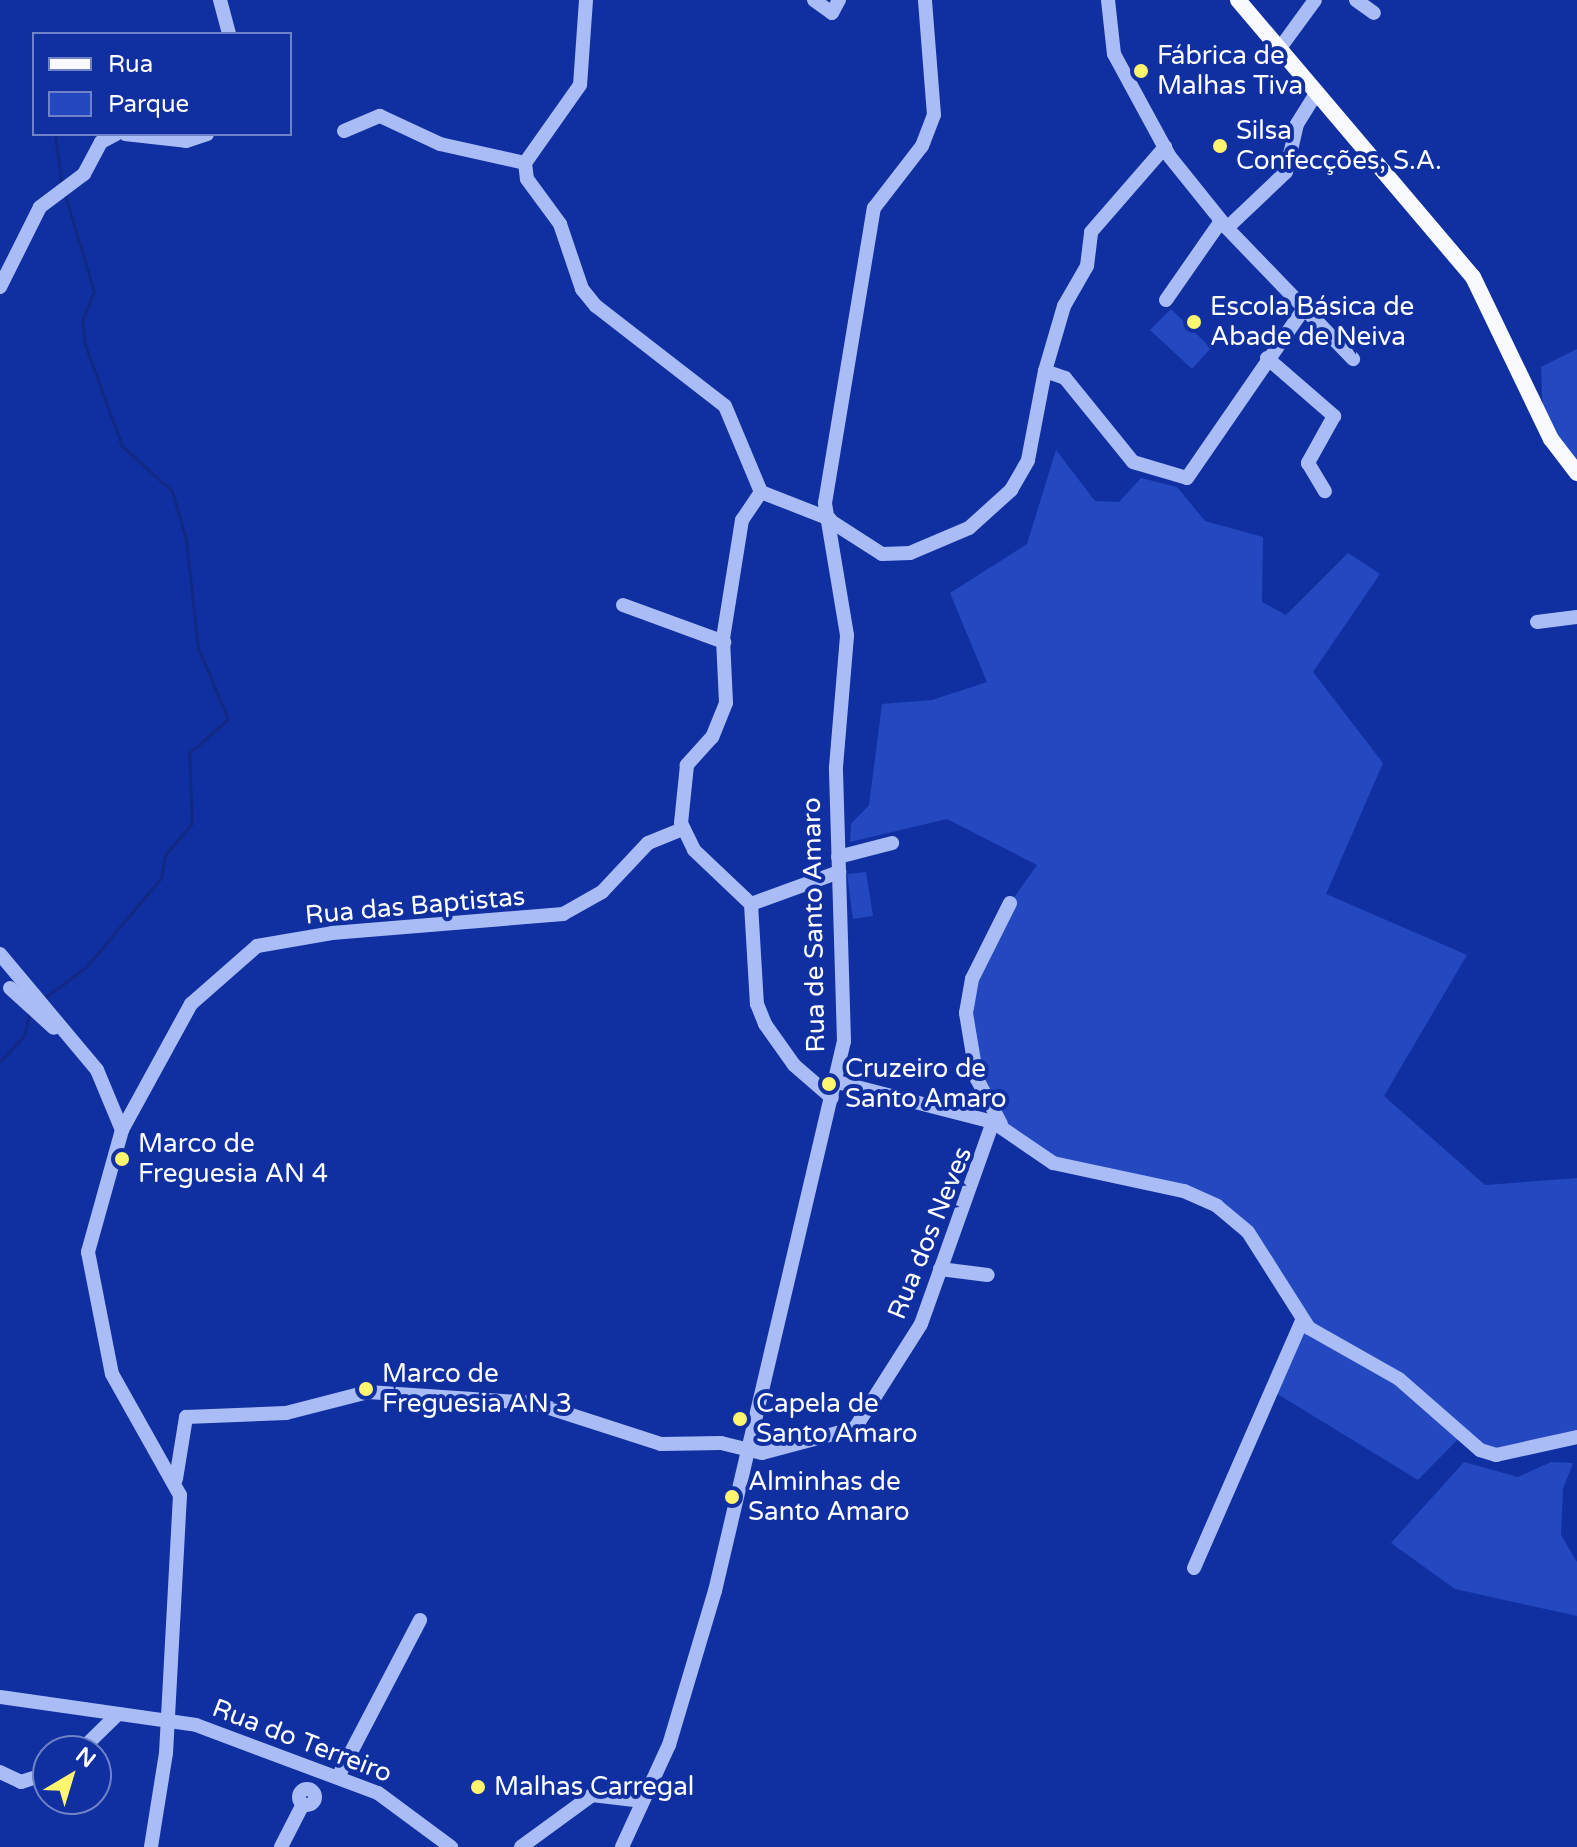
<!DOCTYPE html>
<html>
<head>
<meta charset="utf-8">
<style>
  body { margin:0 }
  #map { position:relative; width:1577px; height:1847px; overflow:hidden; background:#1030a2; font-family:"Varela Round",sans-serif }
  div>[style] { position:absolute }
  .green>* { inset:0; background:#2348c0 }
  .stream>* { height:3px; margin:-1.5px; padding:0 1.5px; transform-origin:1.5px; border-radius:1.5px; background:#112983 }
  .minor>* { height:14px; margin:-7px; padding:0 7px; transform-origin:7px; border-radius:7px; background:#aabcf6 }
  .minor>.ring { margin:-7px; padding:0; box-sizing:content-box; background:none; border:14px solid #aabcf6; border-radius:50% }
  .major>* { height:16px; margin:-8px; padding:0 8px; transform-origin:8px; border-radius:8px; background:#f8faff }
  .dots>* { width:22px; height:22px; translate:-50% -50%; box-sizing:border-box; border:4px solid #1030a2; border-radius:50% }
  span { translate:-50% -50%; white-space:nowrap; text-align:center; line-height:1.15; -webkit-text-stroke:8px #1030a2; paint-order:stroke }
  .poi-label { font-size:26px; color:#fff }
  .left { translate:0 -50%; text-align:left }
  .street-label { font-size:26px; color:#fff }
  .legend { position:absolute; left:32px; top:32px; width:260px; height:104px; box-sizing:border-box; background:#1030a2; border:2px solid #7083c7; margin:0; padding:10px 14px; list-style:none; font-size:24px; color:#fff }
  .legend li { display:flex; align-items:center; gap:16px; height:40px }
  .legend b { width:40px; border:2px solid #7083c7 }
  .north { position:absolute; left:32px; top:1735px; width:80px; height:80px; box-sizing:border-box; background:#1030a2; border:2px solid #7083c7; border-radius:50%; rotate:38deg; font-size:22px; font-weight:700; line-height:32px; text-align:center; color:#fff }
  .north::after { content:''; display:block; margin:auto; width:28px; height:36px; background:#fff56e; clip-path:polygon(50% 0,100% 100%,50% 72%,0 100%) }
</style>
</head>
<body>
<div id="map">
  <div class="green">
    <i style="clip-path:polygon(1171px 309px,1211px 348px,1192px 369px,1150px 330px)"></i>
    <i style="clip-path:polygon(1577px 349px,1577px 468px,1543px 417px,1541px 367px)"></i>
    <i style="clip-path:polygon(1056px 450px,1095px 501px,1119px 502px,1141px 478px,1177px 487px,1205px 521px,1263px 537px,1262px 602px,1286px 615px,1348px 553px,1380px 574px,1313px 672px,1383px 763px,1326px 894px,1467px 955px,1384px 1096px,1485px 1185px,1577px 1178px,1577px 1437px,1496px 1455px,1462px 1435px,1418px 1480px,1271px 1390px,1302px 1320px,1248px 1231px,1184px 1191px,1080px 1172px,1001px 1124px,977px 1079px,966px 1013px,1010px 903px,1037px 865px,947px 819px,850px 842px,851px 824px,869px 805px,882px 704px,932px 700px,987px 682px,950px 593px,1027px 544px)"></i>
    <i style="clip-path:polygon(866px 872px,873px 916px,853px 919px,847px 874px)"></i>
    <i style="clip-path:polygon(1464px 1462px,1518px 1477px,1551px 1462px,1573px 1463px,1563px 1489px,1561px 1535px,1577px 1562px,1577px 1616px,1455px 1589px,1391px 1543px)"></i>
  </div>
  <div class="stream">
    <i style="left:55px;top:134px;width:47px;rotate:82.7deg"></i>
    <i style="left:43px;top:999px;width:54px;rotate:-36.7deg"></i>
    <i style="left:86px;top:967px;width:116px;rotate:-49.9deg"></i>
    <i style="left:161px;top:878px;width:23px;rotate:-80deg"></i>
    <i style="left:165px;top:855px;width:42px;rotate:-49.8deg"></i>
    <i style="left:192px;top:823px;width:70px;rotate:-92.5deg"></i>
    <i style="left:189px;top:753px;width:52px;rotate:-41.1deg"></i>
    <i style="left:228px;top:719px;width:77px;rotate:-112.9deg"></i>
    <i style="left:198px;top:648px;width:110px;rotate:-96.3deg"></i>
    <i style="left:186px;top:539px;width:50px;rotate:-106.3deg"></i>
    <i style="left:172px;top:491px;width:67px;rotate:-138deg"></i>
    <i style="left:122px;top:446px;width:108px;rotate:-110.1deg"></i>
    <i style="left:85px;top:345px;width:24px;rotate:-97deg"></i>
    <i style="left:82px;top:321px;width:31px;rotate:-68deg"></i>
    <i style="left:94px;top:292px;width:101px;rotate:-106.6deg"></i>
    <i style="left:0;top:1061px;width:35px;rotate:-46deg"></i>
    <i style="left:24px;top:1036px;width:23px;rotate:-77deg"></i>
  </div>
  <div class="minor">
    <i style="left:220px;top:0;width:35px;rotate:75deg"></i>
    <i style="left:586px;top:0;width:85px;rotate:94deg"></i>
    <i style="left:580px;top:85px;width:95px;rotate:125.2deg"></i>
    <i style="left:525px;top:163px;width:16px;rotate:83deg"></i>
    <i style="left:527px;top:179px;width:56px;rotate:53.7deg"></i>
    <i style="left:560px;top:224px;width:69px;rotate:71.3deg"></i>
    <i style="left:582px;top:289px;width:22px;rotate:51deg"></i>
    <i style="left:596px;top:306px;width:163px;rotate:37.8deg"></i>
    <i style="left:725px;top:406px;width:93px;rotate:67.3deg"></i>
    <i style="left:761px;top:492px;width:74px;rotate:21.4deg"></i>
    <i style="left:814px;top:0;width:22px;rotate:36deg"></i>
    <i style="left:832px;top:13px;width:15px;rotate:-62deg"></i>
    <i style="left:1108px;top:0;width:54px;rotate:83.7deg"></i>
    <i style="left:1114px;top:54px;width:117px;rotate:61.5deg"></i>
    <i style="left:1170px;top:157px;width:91px;rotate:51.2deg"></i>
    <i style="left:1227px;top:228px;width:182px;rotate:46.1deg"></i>
    <i style="left:1356px;top:0;width:22px;rotate:36deg"></i>
    <i style="left:1280px;top:48px;width:59px;rotate:-53.9deg"></i>
    <i style="left:344px;top:131px;width:39px;rotate:-23deg"></i>
    <i style="left:380px;top:116px;width:66px;rotate:25deg"></i>
    <i style="left:440px;top:144px;width:87px;rotate:12.6deg"></i>
    <i style="left:125px;top:134px;width:61px;rotate:6.5deg"></i>
    <i style="left:186px;top:141px;width:22px;rotate:-18deg"></i>
    <i style="left:1227px;top:228px;width:81px;rotate:-43.5deg"></i>
    <i style="left:1286px;top:172px;width:49px;rotate:-77.1deg"></i>
    <i style="left:1297px;top:124px;width:38px;rotate:-58deg"></i>
    <i style="left:0;top:287px;width:89px;rotate:-63.4deg"></i>
    <i style="left:40px;top:207px;width:55px;rotate:-36.9deg"></i>
    <i style="left:84px;top:174px;width:36px;rotate:-62deg"></i>
    <i style="left:101px;top:142px;width:17px;rotate:-28deg"></i>
    <i style="left:1166px;top:300px;width:96px;rotate:-55.2deg"></i>
    <i style="left:1267px;top:358px;width:89px;rotate:40.9deg"></i>
    <i style="left:1334px;top:416px;width:54px;rotate:119deg"></i>
    <i style="left:1308px;top:463px;width:33px;rotate:59deg"></i>
    <i style="left:1045px;top:371px;width:21px;rotate:19deg"></i>
    <i style="left:1065px;top:378px;width:108px;rotate:51deg"></i>
    <i style="left:1133px;top:462px;width:56px;rotate:16.5deg"></i>
    <i style="left:1187px;top:478px;width:203px;rotate:-55.4deg"></i>
    <i style="left:761px;top:492px;width:34px;rotate:124deg"></i>
    <i style="left:742px;top:520px;width:121px;rotate:99.1deg"></i>
    <i style="left:723px;top:639px;width:64px;rotate:87.3deg"></i>
    <i style="left:726px;top:703px;width:37px;rotate:112deg"></i>
    <i style="left:712px;top:737px;width:38px;rotate:132deg"></i>
    <i style="left:687px;top:765px;width:58px;rotate:95.9deg"></i>
    <i style="left:681px;top:823px;width:30px;rotate:64deg"></i>
    <i style="left:694px;top:850px;width:79px;rotate:43.5deg"></i>
    <i style="left:751px;top:904px;width:94px;rotate:-20deg"></i>
    <i style="left:832px;top:522px;width:59px;rotate:32.6deg"></i>
    <i style="left:882px;top:554px;width:28px;rotate:-2deg"></i>
    <i style="left:910px;top:553px;width:64px;rotate:-23deg"></i>
    <i style="left:969px;top:528px;width:57px;rotate:-42.1deg"></i>
    <i style="left:1011px;top:490px;width:34px;rotate:-60deg"></i>
    <i style="left:1028px;top:460px;width:91px;rotate:-79.2deg"></i>
    <i style="left:1045px;top:371px;width:68px;rotate:-73.7deg"></i>
    <i style="left:1064px;top:306px;width:46px;rotate:-60.1deg"></i>
    <i style="left:1087px;top:266px;width:34px;rotate:-83deg"></i>
    <i style="left:1091px;top:232px;width:113px;rotate:-49deg"></i>
    <i style="left:623px;top:605px;width:108px;rotate:20.1deg"></i>
    <i style="left:1537px;top:622px;width:40px;rotate:-7.1deg"></i>
    <i style="left:838px;top:857px;width:56px;rotate:-14.5deg"></i>
    <i style="left:751px;top:904px;width:100px;rotate:86.6deg"></i>
    <i style="left:757px;top:1004px;width:22px;rotate:68deg"></i>
    <i style="left:765px;top:1024px;width:50px;rotate:54.7deg"></i>
    <i style="left:794px;top:1065px;width:50px;rotate:41deg"></i>
    <i style="left:0;top:954px;width:151px;rotate:50.1deg"></i>
    <i style="left:97px;top:1070px;width:65px;rotate:67.4deg"></i>
    <i style="left:122px;top:1130px;width:127px;rotate:105.6deg"></i>
    <i style="left:88px;top:1252px;width:124px;rotate:78.9deg"></i>
    <i style="left:112px;top:1374px;width:139px;rotate:60.7deg"></i>
    <i style="left:180px;top:1495px;width:258px;rotate:93.1deg"></i>
    <i style="left:166px;top:1753px;width:95px;rotate:99.1deg"></i>
    <i style="left:10px;top:988px;width:59px;rotate:42.3deg"></i>
    <i style="left:837px;top:1082px;width:161px;rotate:14.4deg"></i>
    <i style="left:993px;top:1122px;width:73px;rotate:34.3deg"></i>
    <i style="left:1053px;top:1163px;width:134px;rotate:12.1deg"></i>
    <i style="left:1184px;top:1191px;width:36px;rotate:24deg"></i>
    <i style="left:1217px;top:1206px;width:40px;rotate:40deg"></i>
    <i style="left:1248px;top:1232px;width:114px;rotate:57.6deg"></i>
    <i style="left:1309px;top:1328px;width:103px;rotate:29.5deg"></i>
    <i style="left:1399px;top:1379px;width:108px;rotate:41.2deg"></i>
    <i style="left:1480px;top:1450px;width:17px;rotate:17deg"></i>
    <i style="left:1496px;top:1455px;width:83px;rotate:-12.5deg"></i>
    <i style="left:1001px;top:1124px;width:51px;rotate:-118.1deg"></i>
    <i style="left:977px;top:1079px;width:67px;rotate:-99.5deg"></i>
    <i style="left:966px;top:1013px;width:35px;rotate:-80deg"></i>
    <i style="left:972px;top:979px;width:85px;rotate:-63.4deg"></i>
    <i style="left:122px;top:1130px;width:144px;rotate:-61.3deg"></i>
    <i style="left:191px;top:1004px;width:88px;rotate:-41.3deg"></i>
    <i style="left:257px;top:946px;width:76px;rotate:-9.8deg"></i>
    <i style="left:332px;top:933px;width:232px;rotate:-4.7deg"></i>
    <i style="left:563px;top:914px;width:45px;rotate:-29.4deg"></i>
    <i style="left:602px;top:892px;width:67px;rotate:-46.8deg"></i>
    <i style="left:648px;top:843px;width:38px;rotate:-22deg"></i>
    <i style="left:940px;top:1269px;width:48px;rotate:7.1deg"></i>
    <i style="left:176px;top:1479px;width:63px;rotate:-80.8deg"></i>
    <i style="left:186px;top:1417px;width:100px;rotate:-2.3deg"></i>
    <i style="left:286px;top:1413px;width:85px;rotate:-14.4deg"></i>
    <i style="left:368px;top:1392px;width:166px;rotate:3.8deg"></i>
    <i style="left:534px;top:1403px;width:133px;rotate:17.9deg"></i>
    <i style="left:661px;top:1444px;width:60px;rotate:-1deg"></i>
    <i style="left:721px;top:1443px;width:42px;rotate:13.7deg"></i>
    <i style="left:762px;top:1453px;width:96px;rotate:-15deg"></i>
    <i style="left:855px;top:1428px;width:123px;rotate:-57.6deg"></i>
    <i style="left:921px;top:1324px;width:214px;rotate:-70.4deg"></i>
    <i style="left:1194px;top:1568px;width:270px;rotate:-66.4deg"></i>
    <i style="left:0;top:1697px;width:198px;rotate:8.1deg"></i>
    <i style="left:196px;top:1725px;width:194px;rotate:20.5deg"></i>
    <i style="left:378px;top:1793px;width:91px;rotate:36.5deg"></i>
    <i style="left:80px;top:1751px;width:53px;rotate:-44.2deg"></i>
    <i style="left:0;top:1772px;width:23px;rotate:25deg"></i>
    <i style="left:21px;top:1782px;width:28px;rotate:-18deg"></i>
    <i style="left:339px;top:1775px;width:175px;rotate:-62.4deg"></i>
    <i class="ring" style="left:299px;top:1789px;width:2px;height:2px"></i>
    <i style="left:281px;top:1847px;width:48px;rotate:-62.9deg"></i>
    <i style="left:521px;top:1847px;width:88px;rotate:-36.2deg"></i>
    <i style="left:592px;top:1795px;width:51px;rotate:6.7deg"></i>
    <i style="left:622px;top:1847px;width:112px;rotate:-65.3deg"></i>
    <i style="left:669px;top:1745px;width:161px;rotate:-73.4deg"></i>
    <i style="left:715px;top:1591px;width:565px;rotate:-76.8deg"></i>
    <i style="left:844px;top:1041px;width:274px;rotate:-91.7deg"></i>
    <i style="left:836px;top:767px;width:132px;rotate:-85.2deg"></i>
    <i style="left:847px;top:635px;width:134px;rotate:-99.5deg"></i>
    <i style="left:825px;top:503px;width:299px;rotate:-80.6deg"></i>
    <i style="left:874px;top:208px;width:78px;rotate:-52.3deg"></i>
    <i style="left:922px;top:146px;width:33px;rotate:-69deg"></i>
    <i style="left:934px;top:115px;width:115px;rotate:-94.5deg"></i>
  </div>
  <div class="major">
    <i style="left:1238px;top:0;width:363px;rotate:49.7deg"></i>
    <i style="left:1473px;top:277px;width:180px;rotate:64.3deg"></i>
    <i style="left:1551px;top:439px;width:43px;rotate:52.6deg"></i>
  </div>
  <div class="dots">
    <i style="left:1141px;top:71px;background:#fff56e"></i>
    <i style="left:1220px;top:146px;background:#fff56e"></i>
    <i style="left:1194px;top:322px;background:#fff56e"></i>
    <i style="left:829px;top:1084px;background:#fff56e"></i>
    <i style="left:122px;top:1159px;background:#fff56e"></i>
    <i style="left:366px;top:1389px;background:#fff56e"></i>
    <i style="left:740px;top:1419px;background:#fff56e"></i>
    <i style="left:732px;top:1497px;background:#fff56e"></i>
    <i style="left:478px;top:1787px;background:#fff56e"></i>
  </div>
  <div class="poi-label">
    <span class="left" style="left:1157px;top:71px">Fábrica de<br>Malhas Tiva</span>
    <span class="left" style="left:1236px;top:146px">Silsa<br>Confecções, S.A.</span>
    <span class="left" style="left:1210px;top:322px">Escola Básica de<br>Abade de Neiva</span>
    <span class="left" style="left:845px;top:1084px">Cruzeiro de<br>Santo Amaro</span>
    <span class="left" style="left:138px;top:1159px">Marco de<br>Freguesia AN 4</span>
    <span class="left" style="left:382px;top:1389px">Marco de<br>Freguesia AN 3</span>
    <span class="left" style="left:756px;top:1419px">Capela de<br>Santo Amaro</span>
    <span class="left" style="left:748px;top:1497px">Alminhas de<br>Santo Amaro</span>
    <span class="left" style="left:494px;top:1787px">Malhas Carregal</span>
  </div>
  <div class="street-label">
    <span style="left:415px;top:906px;rotate:-5deg">Rua das Baptistas</span>
    <span style="left:814px;top:925px;rotate:-91deg">Rua de Santo Amaro</span>
    <span style="left:930px;top:1233px;rotate:-68deg">Rua dos Neves</span>
    <span style="left:302px;top:1741px;rotate:21deg">Rua do Terreiro</span>
  </div>
  <ul class="legend">
  <li><b style="height:10px;background:#f8faff"></b>Rua</li>
  <li><b style="height:22px;background:#2348c0"></b>Parque</li>
  </ul>
  <div class="north">N</div>
</div>
</body>
</html>
